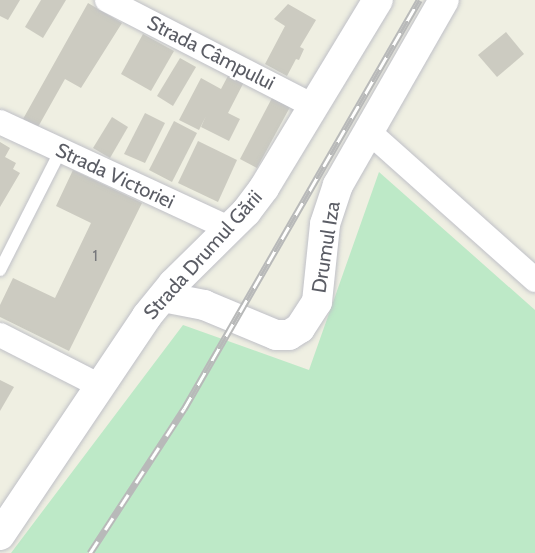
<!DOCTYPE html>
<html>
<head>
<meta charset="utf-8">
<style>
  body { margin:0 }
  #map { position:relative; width:535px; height:553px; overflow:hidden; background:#efefe2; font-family:Cabin,sans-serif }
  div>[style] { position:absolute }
  .green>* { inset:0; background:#bde9c7 }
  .building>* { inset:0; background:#cccbc1 }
  .roads { filter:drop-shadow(0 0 2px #bfc0c7) drop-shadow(0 0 2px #bfc0c7) }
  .service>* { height:12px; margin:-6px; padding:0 6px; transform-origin:6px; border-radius:6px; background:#fff }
  .minor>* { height:24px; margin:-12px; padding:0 12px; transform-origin:12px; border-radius:12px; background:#fff }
  .tertiary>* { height:30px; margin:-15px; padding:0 15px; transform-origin:15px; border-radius:15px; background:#fff }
  .rail>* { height:7px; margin-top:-3.5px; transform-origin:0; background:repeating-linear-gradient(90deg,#fff 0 14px,#b8b9b9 0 28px); box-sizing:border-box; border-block:2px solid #b8b9b9 }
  span { translate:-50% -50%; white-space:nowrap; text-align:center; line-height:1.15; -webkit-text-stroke:4.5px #fff; paint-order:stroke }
  .number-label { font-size:16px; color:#77787c }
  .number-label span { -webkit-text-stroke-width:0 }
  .street-label { font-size:20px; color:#5b5d65 }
</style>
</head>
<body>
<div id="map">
  <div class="green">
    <i style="clip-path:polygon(379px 172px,535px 310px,535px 553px,11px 553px,183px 325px,309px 370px)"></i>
  </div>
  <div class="building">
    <i style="clip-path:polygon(0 0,20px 0,8px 20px,0 16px)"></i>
    <i style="clip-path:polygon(41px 0,66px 0,43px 38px,25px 27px)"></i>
    <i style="clip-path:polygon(88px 3px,122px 23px,81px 88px,65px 79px,38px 127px,23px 119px)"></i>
    <i style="clip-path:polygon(288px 4px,316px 20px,300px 47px,304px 49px,299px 60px,296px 59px,287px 76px,265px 64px,285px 26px,274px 19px)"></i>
    <i style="clip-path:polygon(506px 32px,524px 54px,497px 77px,478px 55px)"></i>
    <i style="clip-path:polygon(143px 34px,174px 51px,151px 91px,121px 74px)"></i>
    <i style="clip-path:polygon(180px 58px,196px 67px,173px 106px,157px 96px)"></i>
    <i style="clip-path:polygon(229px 74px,244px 82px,228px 113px,240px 119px,229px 141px,201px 127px,206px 116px,199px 130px,179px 120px,201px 78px,221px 89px)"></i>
    <i style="clip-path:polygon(272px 98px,290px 107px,257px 168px,240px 159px)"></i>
    <i style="clip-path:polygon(145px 113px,165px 123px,145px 163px,124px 154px)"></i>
    <i style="clip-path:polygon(112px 117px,128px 127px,110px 158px,93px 148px)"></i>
    <i style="clip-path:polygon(174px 121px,197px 133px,172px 182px,149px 170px)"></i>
    <i style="clip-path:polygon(198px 141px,237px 160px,218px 202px,178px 183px)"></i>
    <i style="clip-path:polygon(0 142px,10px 148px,5px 157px,16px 163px,13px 169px,20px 173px,0 207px)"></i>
    <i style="clip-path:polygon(73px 170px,142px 203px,69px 351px,0 317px,0 305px,13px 278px,55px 298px,91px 223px,56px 206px)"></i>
    <i style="clip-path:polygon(0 380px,14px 387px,0 411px)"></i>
  </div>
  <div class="roads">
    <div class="service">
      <i style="left:0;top:270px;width:135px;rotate:-63.1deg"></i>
    </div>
    <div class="minor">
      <i style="left:107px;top:0;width:234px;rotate:27.2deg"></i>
      <i style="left:0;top:122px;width:254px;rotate:24.9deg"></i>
      <i style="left:368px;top:131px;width:224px;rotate:41.7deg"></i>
      <i style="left:0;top:335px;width:110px;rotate:27deg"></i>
    </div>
    <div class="tertiary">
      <i style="left:163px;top:297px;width:42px;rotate:11deg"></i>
      <i style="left:204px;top:305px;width:78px;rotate:22.6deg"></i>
      <i style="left:276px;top:335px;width:13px"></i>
      <i style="left:289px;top:335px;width:13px;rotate:-32deg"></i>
      <i style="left:300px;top:328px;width:31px;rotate:-57deg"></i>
      <i style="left:317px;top:302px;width:78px;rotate:-84.1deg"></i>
      <i style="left:325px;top:224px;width:41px;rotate:-71.6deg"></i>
      <i style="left:338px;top:185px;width:213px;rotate:-60.2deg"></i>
      <i style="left:0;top:535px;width:264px;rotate:-56.1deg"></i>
      <i style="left:147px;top:316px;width:41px;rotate:-50.9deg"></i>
      <i style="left:173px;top:284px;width:103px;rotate:-44.6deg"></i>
      <i style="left:246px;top:212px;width:30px;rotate:-53deg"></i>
      <i style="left:264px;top:188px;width:220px;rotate:-58.8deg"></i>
    </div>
  </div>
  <div class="rail">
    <i style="left:90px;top:553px;width:172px;rotate:-56.9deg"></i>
    <i style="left:184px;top:409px;width:472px;rotate:-60.1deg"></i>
  </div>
  <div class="number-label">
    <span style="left:95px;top:256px">1</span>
  </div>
  <div class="street-label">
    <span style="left:211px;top:53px;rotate:27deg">Strada Câmpului</span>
    <span style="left:115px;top:176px;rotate:25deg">Strada Victoriei</span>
    <span style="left:326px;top:247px;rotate:-81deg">Drumul Iza</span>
    <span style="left:203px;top:255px;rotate:-48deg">Strada Drumul Gării</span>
  </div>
</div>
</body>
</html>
